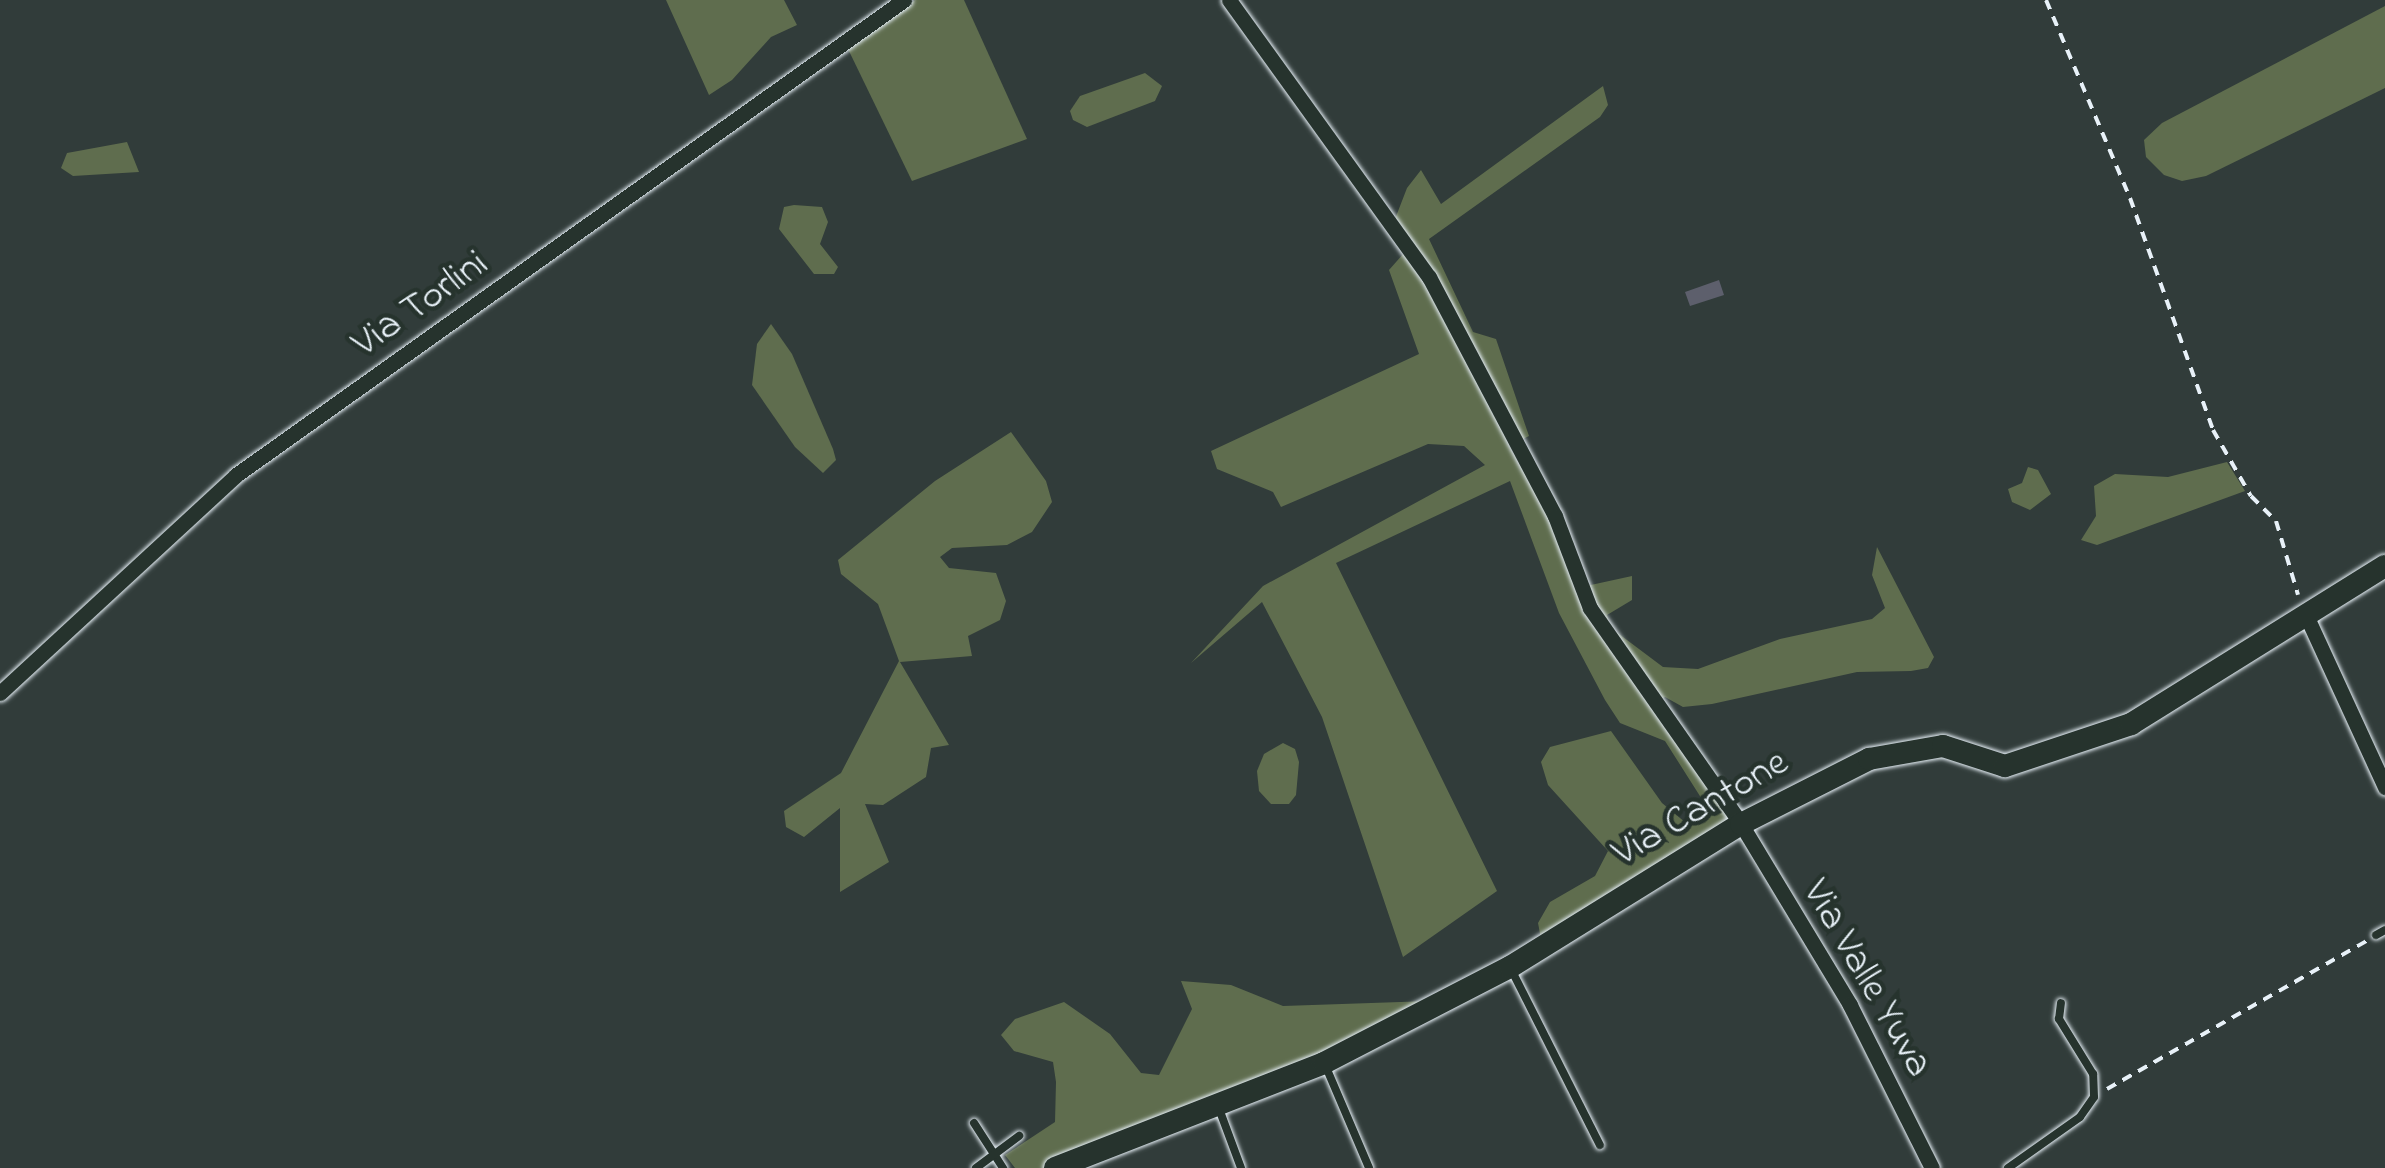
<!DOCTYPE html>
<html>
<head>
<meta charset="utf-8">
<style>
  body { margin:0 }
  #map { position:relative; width:2385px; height:1168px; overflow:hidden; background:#313c3a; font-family:"Indie Flower",sans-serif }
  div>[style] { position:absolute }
  .green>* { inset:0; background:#5f6d4e }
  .building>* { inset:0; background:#5d5f6c }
  .path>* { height:4px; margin-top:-2px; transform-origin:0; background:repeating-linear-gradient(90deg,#e8f1f8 0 10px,transparent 0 18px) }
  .roads { filter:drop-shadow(0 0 2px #e8f1f8) drop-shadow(0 0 2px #e8f1f8) }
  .service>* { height:8px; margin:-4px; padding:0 4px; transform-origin:4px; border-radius:4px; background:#26332d }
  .minor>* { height:15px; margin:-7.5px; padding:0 7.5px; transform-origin:7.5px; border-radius:7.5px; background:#26332d }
  .secondary>* { height:22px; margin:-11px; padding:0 11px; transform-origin:11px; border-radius:11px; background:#26332d }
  span { translate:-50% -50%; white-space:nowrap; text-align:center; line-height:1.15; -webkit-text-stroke:9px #26332d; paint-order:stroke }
  .street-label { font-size:40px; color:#e8f1f8 }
</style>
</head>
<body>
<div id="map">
  <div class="green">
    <i style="clip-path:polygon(666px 0,784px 0,797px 25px,771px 37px,732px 80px,709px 95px)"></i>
    <i style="clip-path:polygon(915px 0,964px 0,1027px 139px,912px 181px,848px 49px)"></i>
    <i style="clip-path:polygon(2385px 6px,2385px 88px,2206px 176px,2182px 181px,2164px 175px,2146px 157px,2144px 140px,2162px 123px)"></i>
    <i style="clip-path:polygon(1145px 73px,1162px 86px,1155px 101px,1087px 127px,1073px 120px,1070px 111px,1080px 96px)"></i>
    <i style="clip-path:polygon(1603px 86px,1608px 105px,1600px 117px,1429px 239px,1473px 332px,1496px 339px,1529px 436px,1509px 446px,1549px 516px,1577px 588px,1632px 576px,1632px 600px,1607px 615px,1611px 628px,1663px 667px,1698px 669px,1780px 639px,1872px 619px,1885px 608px,1872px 575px,1877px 547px,1934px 657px,1928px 668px,1911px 671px,1857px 672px,1712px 704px,1683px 707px,1665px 697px,1651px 705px,1730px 821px,1542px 944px,1538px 923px,1550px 902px,1595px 876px,1608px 851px,1548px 785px,1541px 762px,1550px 747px,1611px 731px,1662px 803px,1686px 823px,1705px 804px,1665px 741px,1620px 723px,1605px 700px,1559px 613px,1510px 481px,1336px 563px,1497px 891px,1403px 957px,1322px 717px,1262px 602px,1191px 663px,1263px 586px,1485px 465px,1464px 446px,1428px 444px,1281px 507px,1273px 492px,1217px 469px,1211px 451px,1419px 354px,1389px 270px,1404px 253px,1390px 232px,1407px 188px,1421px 170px,1441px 204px)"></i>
    <i style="clip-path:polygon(127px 142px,139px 172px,73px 176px,61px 168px,67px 153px)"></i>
    <i style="clip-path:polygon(794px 205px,822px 207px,828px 222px,820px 244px,838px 267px,834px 274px,814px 274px,779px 229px,784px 207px)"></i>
    <i style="clip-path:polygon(771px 324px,792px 354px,833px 449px,836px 460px,823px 473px,795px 447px,752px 385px,757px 344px)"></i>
    <i style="clip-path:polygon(1011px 432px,1046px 481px,1052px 502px,1032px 532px,1007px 545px,952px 548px,940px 557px,949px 568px,996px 573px,1006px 601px,1000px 620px,968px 636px,972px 656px,900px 662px,949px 745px,931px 748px,926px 777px,883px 805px,865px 804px,889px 862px,840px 892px,840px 808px,804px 837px,786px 827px,784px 811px,841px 773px,899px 661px,878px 604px,841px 574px,838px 560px,935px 481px)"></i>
    <i style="clip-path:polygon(2227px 462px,2245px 491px,2097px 545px,2081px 540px,2096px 516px,2094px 486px,2115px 474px,2168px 477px)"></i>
    <i style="clip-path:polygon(2028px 467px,2038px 470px,2051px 494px,2030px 510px,2012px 502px,2008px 489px,2022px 483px)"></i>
    <i style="clip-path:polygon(1283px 743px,1295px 749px,1299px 762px,1296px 795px,1289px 804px,1271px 804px,1259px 791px,1257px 771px,1264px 754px)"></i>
    <i style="clip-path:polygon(1181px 981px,1231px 985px,1283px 1006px,1430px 1001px,1316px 1058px,1043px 1168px,1015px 1168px,1005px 1155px,1055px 1122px,1056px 1082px,1053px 1062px,1014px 1051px,1001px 1035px,1015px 1019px,1064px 1002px,1110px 1034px,1141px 1073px,1159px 1075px,1192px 1009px)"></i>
  </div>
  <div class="building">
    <i style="clip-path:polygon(1719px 280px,1724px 295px,1690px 306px,1685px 292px)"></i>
  </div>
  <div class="path">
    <i style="left:2046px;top:0;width:215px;rotate:67deg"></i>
    <i style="left:2130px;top:198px;width:246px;rotate:70.3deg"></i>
    <i style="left:2213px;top:430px;width:76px;rotate:60.1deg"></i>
    <i style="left:2251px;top:496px;width:35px;rotate:45deg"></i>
    <i style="left:2276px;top:521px;width:77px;rotate:73.4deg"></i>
    <i style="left:2107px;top:1089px;width:301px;rotate:-29.7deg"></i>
  </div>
  <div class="roads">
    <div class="service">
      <i style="left:2376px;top:935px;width:10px;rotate:-29deg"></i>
      <i style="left:1512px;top:971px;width:195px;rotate:63.2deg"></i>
      <i style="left:1326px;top:1067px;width:110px;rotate:66.9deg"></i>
      <i style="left:1218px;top:1106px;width:66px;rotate:69.6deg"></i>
      <i style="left:974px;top:1123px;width:54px;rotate:57.2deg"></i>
      <i style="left:976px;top:1168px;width:54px;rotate:-36.7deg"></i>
      <i style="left:2008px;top:1168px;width:88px;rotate:-35.3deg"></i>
      <i style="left:2080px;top:1117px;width:24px;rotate:-55deg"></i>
      <i style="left:2094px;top:1097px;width:23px;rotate:-92deg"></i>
      <i style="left:2093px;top:1074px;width:65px;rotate:-121.7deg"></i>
      <i style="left:2059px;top:1019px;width:16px;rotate:-83deg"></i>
    </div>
    <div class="minor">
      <i style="left:1229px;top:0;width:342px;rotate:54.2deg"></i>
      <i style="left:1429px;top:277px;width:270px;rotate:62.2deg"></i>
      <i style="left:1555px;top:516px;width:98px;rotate:69.2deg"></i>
      <i style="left:1590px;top:608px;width:264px;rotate:55deg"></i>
      <i style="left:1741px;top:824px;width:211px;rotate:58.9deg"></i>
      <i style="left:1850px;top:1005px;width:182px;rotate:63.3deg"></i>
      <i style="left:2305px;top:613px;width:192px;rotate:65.3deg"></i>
      <i style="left:0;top:693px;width:321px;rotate:-42.7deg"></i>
      <i style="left:236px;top:475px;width:820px;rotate:-35.42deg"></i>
    </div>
    <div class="secondary">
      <i style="left:1055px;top:1168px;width:289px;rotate:-21.3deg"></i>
      <i style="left:1324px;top:1063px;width:209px;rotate:-27.3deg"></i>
      <i style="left:1510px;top:967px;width:272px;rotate:-31.8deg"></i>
      <i style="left:1741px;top:824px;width:144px;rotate:-26.9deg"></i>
      <i style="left:1869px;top:759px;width:75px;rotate:-10deg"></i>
      <i style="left:1943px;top:746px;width:65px;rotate:17.9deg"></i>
      <i style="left:2005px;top:766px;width:133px;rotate:-18.4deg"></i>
      <i style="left:2131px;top:724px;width:299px;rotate:-31.9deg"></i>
    </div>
  </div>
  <div class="street-label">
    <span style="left:421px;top:305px;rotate:-35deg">Via Torlini</span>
    <span style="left:1701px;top:809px;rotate:-30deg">Via Cantone</span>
    <span style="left:1866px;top:979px;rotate:60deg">Via Valle Yuva</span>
  </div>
</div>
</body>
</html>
